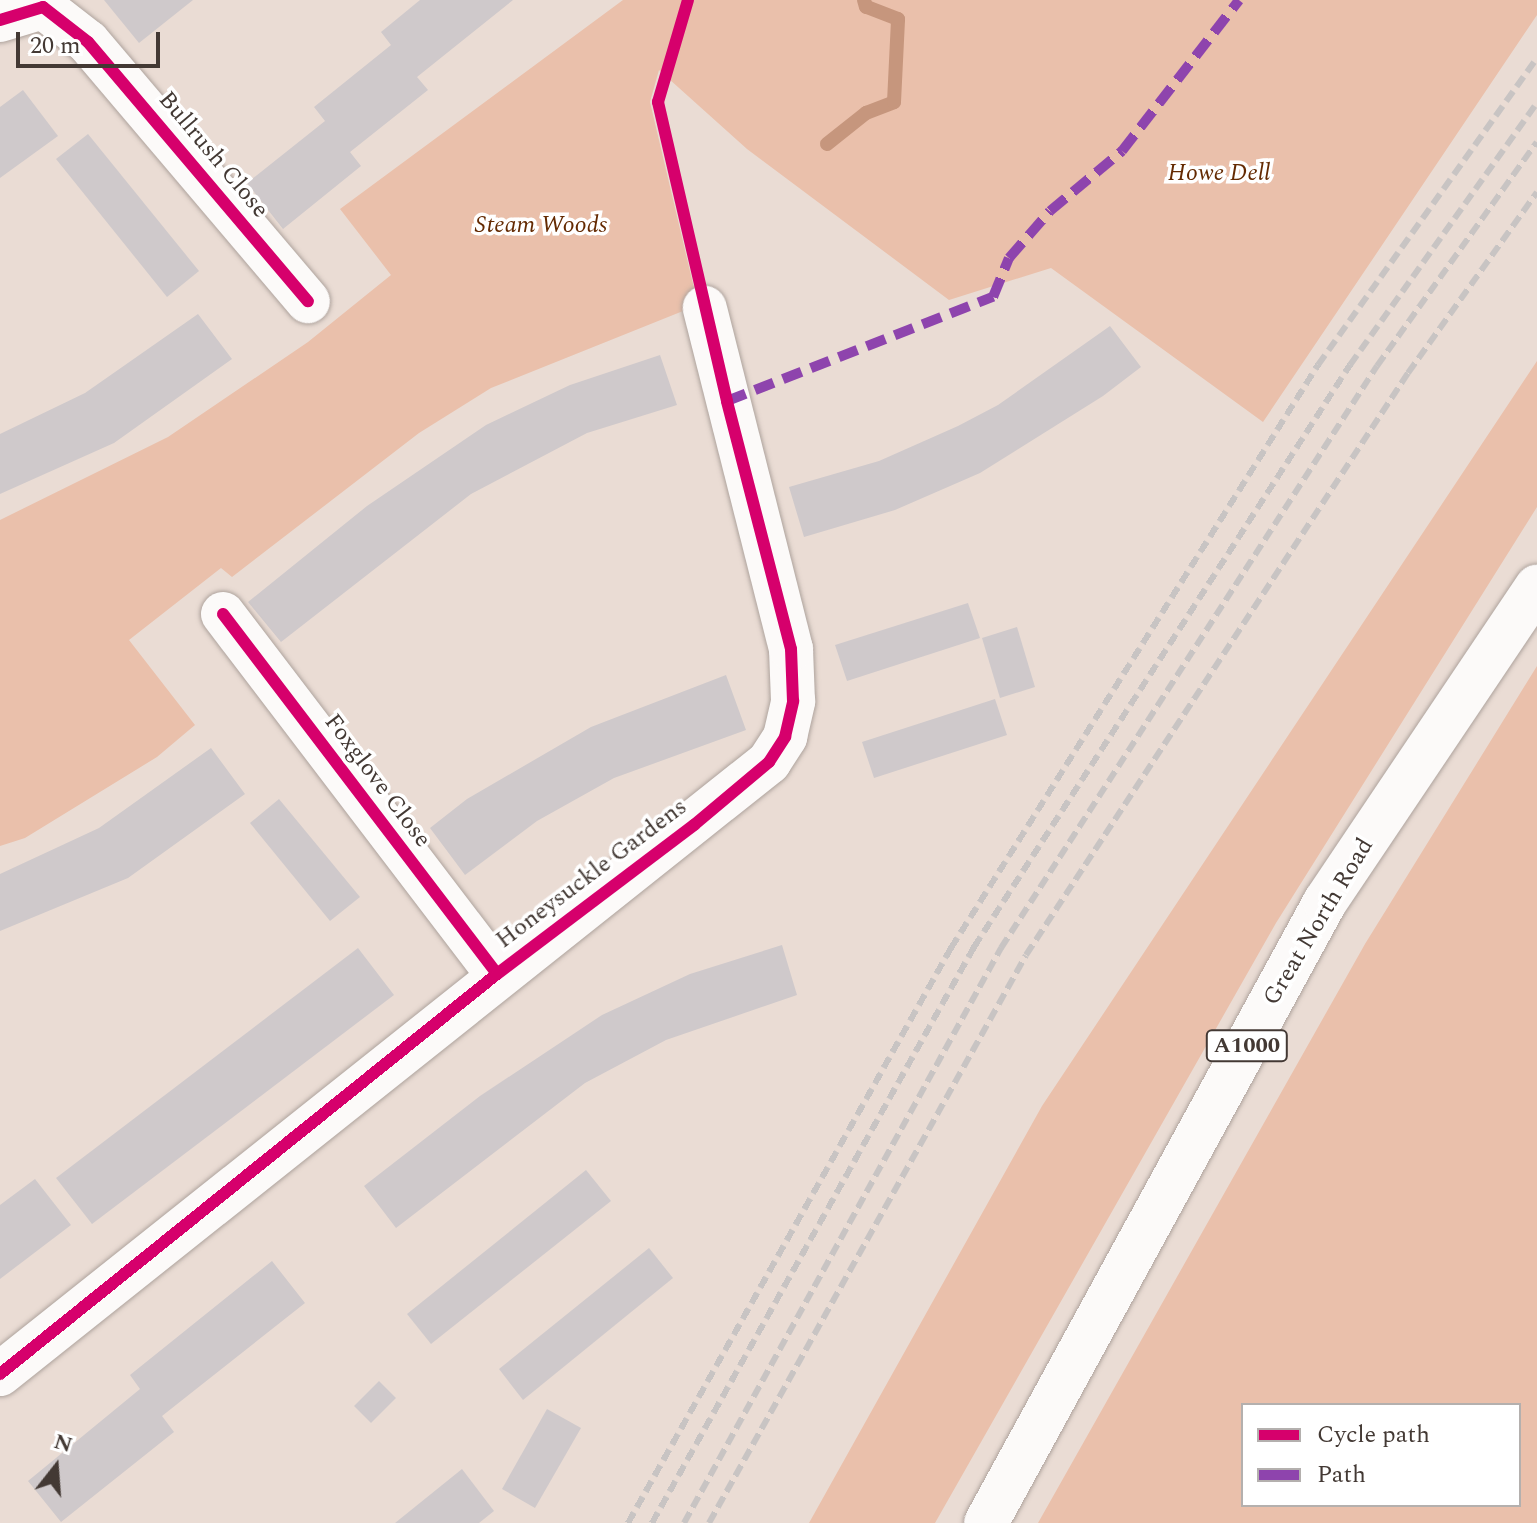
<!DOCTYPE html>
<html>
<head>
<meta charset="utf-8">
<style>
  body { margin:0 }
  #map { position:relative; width:1537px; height:1523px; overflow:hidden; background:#eadcd4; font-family:Spectral,serif }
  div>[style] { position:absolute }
  .green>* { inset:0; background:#eac0ab }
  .stream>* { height:14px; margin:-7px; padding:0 7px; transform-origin:7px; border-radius:7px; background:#c6967d }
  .building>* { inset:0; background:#cfc9cb }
  .roads { filter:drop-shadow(0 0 2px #aea39d) drop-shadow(0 0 2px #aea39d) }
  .minor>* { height:44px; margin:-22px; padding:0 22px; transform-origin:22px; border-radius:22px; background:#fcfaf9 }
  .primary>* { height:44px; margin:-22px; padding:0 22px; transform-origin:22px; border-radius:22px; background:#fcfaf9 }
  .rail>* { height:6px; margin-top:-3px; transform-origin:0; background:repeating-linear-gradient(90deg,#c8c4c3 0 12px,transparent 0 18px) }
  .quiet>* { height:10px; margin-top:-5px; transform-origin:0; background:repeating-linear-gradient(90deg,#8e44ad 0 20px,transparent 0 30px) }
  .cycleway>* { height:12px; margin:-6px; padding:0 6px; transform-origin:6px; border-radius:6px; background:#d6006c }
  span { translate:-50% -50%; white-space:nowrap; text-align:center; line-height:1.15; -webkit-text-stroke:7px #fff; paint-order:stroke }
  .shield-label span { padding:2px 6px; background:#fff; border:2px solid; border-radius:6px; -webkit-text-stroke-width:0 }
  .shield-label { font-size:22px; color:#433934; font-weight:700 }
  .street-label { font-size:24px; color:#433934 }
  .park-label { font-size:24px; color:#642a02; font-style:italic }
  .legend { position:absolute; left:1241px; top:1403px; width:280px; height:104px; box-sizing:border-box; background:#fff; border:2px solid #b4b0ae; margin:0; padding:10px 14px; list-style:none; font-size:24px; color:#433934 }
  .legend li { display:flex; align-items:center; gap:16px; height:40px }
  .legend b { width:40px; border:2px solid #b4b0ae }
  .north { position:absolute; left:16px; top:1427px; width:80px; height:80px; -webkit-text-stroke:6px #fff; paint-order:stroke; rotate:17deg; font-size:22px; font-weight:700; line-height:32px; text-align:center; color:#433934 }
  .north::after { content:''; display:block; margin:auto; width:28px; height:36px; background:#433934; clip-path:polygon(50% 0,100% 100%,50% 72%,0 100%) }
  .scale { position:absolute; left:16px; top:32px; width:144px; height:36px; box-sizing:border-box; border:4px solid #433934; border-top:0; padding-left:10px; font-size:24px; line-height:28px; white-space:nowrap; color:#433934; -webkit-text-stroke:6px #fff; paint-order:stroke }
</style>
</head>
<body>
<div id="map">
  <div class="green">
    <i style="clip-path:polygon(623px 0,1537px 0,1537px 15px,1263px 422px,1051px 268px,949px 300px,747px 149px,659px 70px,650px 102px,698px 305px,491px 388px,419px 433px,232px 577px,221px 568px,129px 640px,195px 725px,157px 757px,25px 838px,0 846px,0 520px,168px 437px,308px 342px,391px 275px,340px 209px)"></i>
    <i style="clip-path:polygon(1537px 361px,1537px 507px,1276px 923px,935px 1523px,809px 1523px,1042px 1106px)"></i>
    <i style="clip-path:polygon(evenodd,1537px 666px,1537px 1523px,1038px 1523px,1365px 944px,1537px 666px,1243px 1405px,1519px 1405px,1519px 1505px,1243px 1505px,1243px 1405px)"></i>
  </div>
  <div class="stream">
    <i style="left:827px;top:144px;width:50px;rotate:-38.5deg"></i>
    <i style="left:866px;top:113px;width:30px;rotate:-21deg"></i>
    <i style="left:894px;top:102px;width:83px;rotate:-87.2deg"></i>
    <i style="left:898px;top:19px;width:34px;rotate:-159deg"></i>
    <i style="left:866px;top:7px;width:7px;rotate:-106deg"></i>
  </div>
  <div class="building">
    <i style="clip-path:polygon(104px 0,193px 0,139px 43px)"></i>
    <i style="clip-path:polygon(420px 0,513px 0,417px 77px,428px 90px,350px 152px,361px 166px,283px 229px,247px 183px,325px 121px,314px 107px,391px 45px,381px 32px)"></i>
    <i style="clip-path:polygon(23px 90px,58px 136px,0 178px,0 107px)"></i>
    <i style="clip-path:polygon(88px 134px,199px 271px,167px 297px,56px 159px)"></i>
    <i style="clip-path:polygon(198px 314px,232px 359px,114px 443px,0 494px,0 434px,85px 393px)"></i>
    <i style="clip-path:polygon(1110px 326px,1141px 367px,1103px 396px,980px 473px,895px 510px,804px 537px,789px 487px,879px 461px,958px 426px,998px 405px)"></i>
    <i style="clip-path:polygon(660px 355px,677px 405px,587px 433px,471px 494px,281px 642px,248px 602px,367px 506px,486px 425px,570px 385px)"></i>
    <i style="clip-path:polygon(968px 603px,980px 638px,847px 681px,835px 645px)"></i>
    <i style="clip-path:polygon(1017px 627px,1035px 687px,1000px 698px,982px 638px)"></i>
    <i style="clip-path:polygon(726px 675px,746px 730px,614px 778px,537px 821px,465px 875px,430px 828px,467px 799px,591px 727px)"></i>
    <i style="clip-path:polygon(995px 699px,1007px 735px,874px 778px,862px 742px)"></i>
    <i style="clip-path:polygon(211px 748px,245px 794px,128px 878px,0 931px,0 874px,99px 828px)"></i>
    <i style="clip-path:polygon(279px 799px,360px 897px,330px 921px,250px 823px)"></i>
    <i style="clip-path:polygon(782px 945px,797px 995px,666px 1040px,585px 1083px,396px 1228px,364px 1186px,480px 1096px,602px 1015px,690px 974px)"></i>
    <i style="clip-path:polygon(358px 948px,394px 995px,92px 1224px,56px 1178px)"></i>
    <i style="clip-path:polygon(586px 1170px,611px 1201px,431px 1344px,407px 1314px)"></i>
    <i style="clip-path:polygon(35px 1179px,71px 1225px,0 1279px,0 1205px)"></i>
    <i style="clip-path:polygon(649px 1248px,673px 1278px,523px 1400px,499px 1369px)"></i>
    <i style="clip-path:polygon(272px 1261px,305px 1303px,162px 1416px,174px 1432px,61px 1522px,28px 1481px,140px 1389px,130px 1375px)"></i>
    <i style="clip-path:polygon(379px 1381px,396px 1398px,371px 1423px,354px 1406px)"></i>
    <i style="clip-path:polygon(547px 1409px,581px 1428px,535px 1508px,502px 1489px)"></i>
    <i style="clip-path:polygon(462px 1469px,494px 1511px,479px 1523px,395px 1523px)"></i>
  </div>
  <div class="roads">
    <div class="minor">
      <i style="left:0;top:20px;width:45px;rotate:-16.8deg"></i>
      <i style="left:43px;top:7px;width:57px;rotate:37.9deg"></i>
      <i style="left:88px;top:42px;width:340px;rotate:49.7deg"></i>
      <i style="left:223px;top:614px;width:452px;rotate:52.7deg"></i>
      <i style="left:0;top:1374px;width:983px;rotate:-38.51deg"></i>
      <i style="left:769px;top:762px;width:30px;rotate:-57deg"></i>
      <i style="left:785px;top:737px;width:37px;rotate:-77deg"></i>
      <i style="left:793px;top:701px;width:52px;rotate:-92.2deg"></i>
      <i style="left:791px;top:649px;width:352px;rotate:-104.2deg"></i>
    </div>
    <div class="primary">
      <i style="left:986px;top:1523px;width:708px;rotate:-61.37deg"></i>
      <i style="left:1325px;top:902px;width:380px;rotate:-56.1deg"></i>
    </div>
  </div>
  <div class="rail">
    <i style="left:628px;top:1523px;width:660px;rotate:-60.68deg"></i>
    <i style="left:951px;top:948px;width:689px;rotate:-57.81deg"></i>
    <i style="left:1318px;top:365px;width:377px;rotate:-54.5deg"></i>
    <i style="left:652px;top:1523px;width:660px;rotate:-60.79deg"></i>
    <i style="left:974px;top:947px;width:693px;rotate:-57.14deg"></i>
    <i style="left:1350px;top:365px;width:322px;rotate:-54.5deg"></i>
    <i style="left:684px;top:1523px;width:657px;rotate:-61.13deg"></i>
    <i style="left:1001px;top:948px;width:693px;rotate:-57.14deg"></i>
    <i style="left:1377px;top:366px;width:275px;rotate:-54.5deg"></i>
    <i style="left:709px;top:1523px;width:650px;rotate:-60.83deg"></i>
    <i style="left:1026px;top:955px;width:696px;rotate:-56.72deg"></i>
    <i style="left:1408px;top:373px;width:222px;rotate:-54.5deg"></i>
  </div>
  <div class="quiet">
    <i style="left:727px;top:401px;width:286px;rotate:-21.4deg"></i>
    <i style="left:993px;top:297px;width:42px;rotate:-67.7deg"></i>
    <i style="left:1009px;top:258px;width:62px;rotate:-48.9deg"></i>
    <i style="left:1050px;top:211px;width:94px;rotate:-39.8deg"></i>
    <i style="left:1122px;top:151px;width:191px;rotate:-52.2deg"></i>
  </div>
  <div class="cycleway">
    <i style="left:0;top:20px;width:45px;rotate:-16.8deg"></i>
    <i style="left:43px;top:7px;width:57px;rotate:37.9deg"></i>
    <i style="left:88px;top:42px;width:340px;rotate:49.7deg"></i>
    <i style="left:223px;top:614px;width:452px;rotate:52.7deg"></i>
    <i style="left:0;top:1374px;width:638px;rotate:-38.83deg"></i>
    <i style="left:497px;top:974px;width:247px;rotate:-37.1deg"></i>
    <i style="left:694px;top:825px;width:98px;rotate:-40deg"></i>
    <i style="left:769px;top:762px;width:30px;rotate:-57deg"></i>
    <i style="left:785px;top:737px;width:37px;rotate:-77deg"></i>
    <i style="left:793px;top:701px;width:52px;rotate:-92.2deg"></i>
    <i style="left:791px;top:649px;width:256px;rotate:-104.5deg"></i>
    <i style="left:727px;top:401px;width:307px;rotate:-103deg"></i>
    <i style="left:658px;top:102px;width:106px;rotate:-73.6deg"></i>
  </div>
  <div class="shield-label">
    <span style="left:1247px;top:1046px">A1000</span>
  </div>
  <div class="street-label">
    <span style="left:213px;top:155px;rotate:50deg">Bullrush Close</span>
    <span style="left:377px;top:781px;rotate:53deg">Foxglove Close</span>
    <span style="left:592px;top:874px;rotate:-37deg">Honeysuckle Gardens</span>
    <span style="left:1319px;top:922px;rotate:-59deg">Great North Road</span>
  </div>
  <div class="park-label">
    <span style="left:1219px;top:174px">Howe Dell</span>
    <span style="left:541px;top:226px">Steam Woods</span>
  </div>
  <ul class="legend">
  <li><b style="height:10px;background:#d6006c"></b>Cycle path</li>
  <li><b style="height:10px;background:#8e44ad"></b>Path</li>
  </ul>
  <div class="north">N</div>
  <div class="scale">20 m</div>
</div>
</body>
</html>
